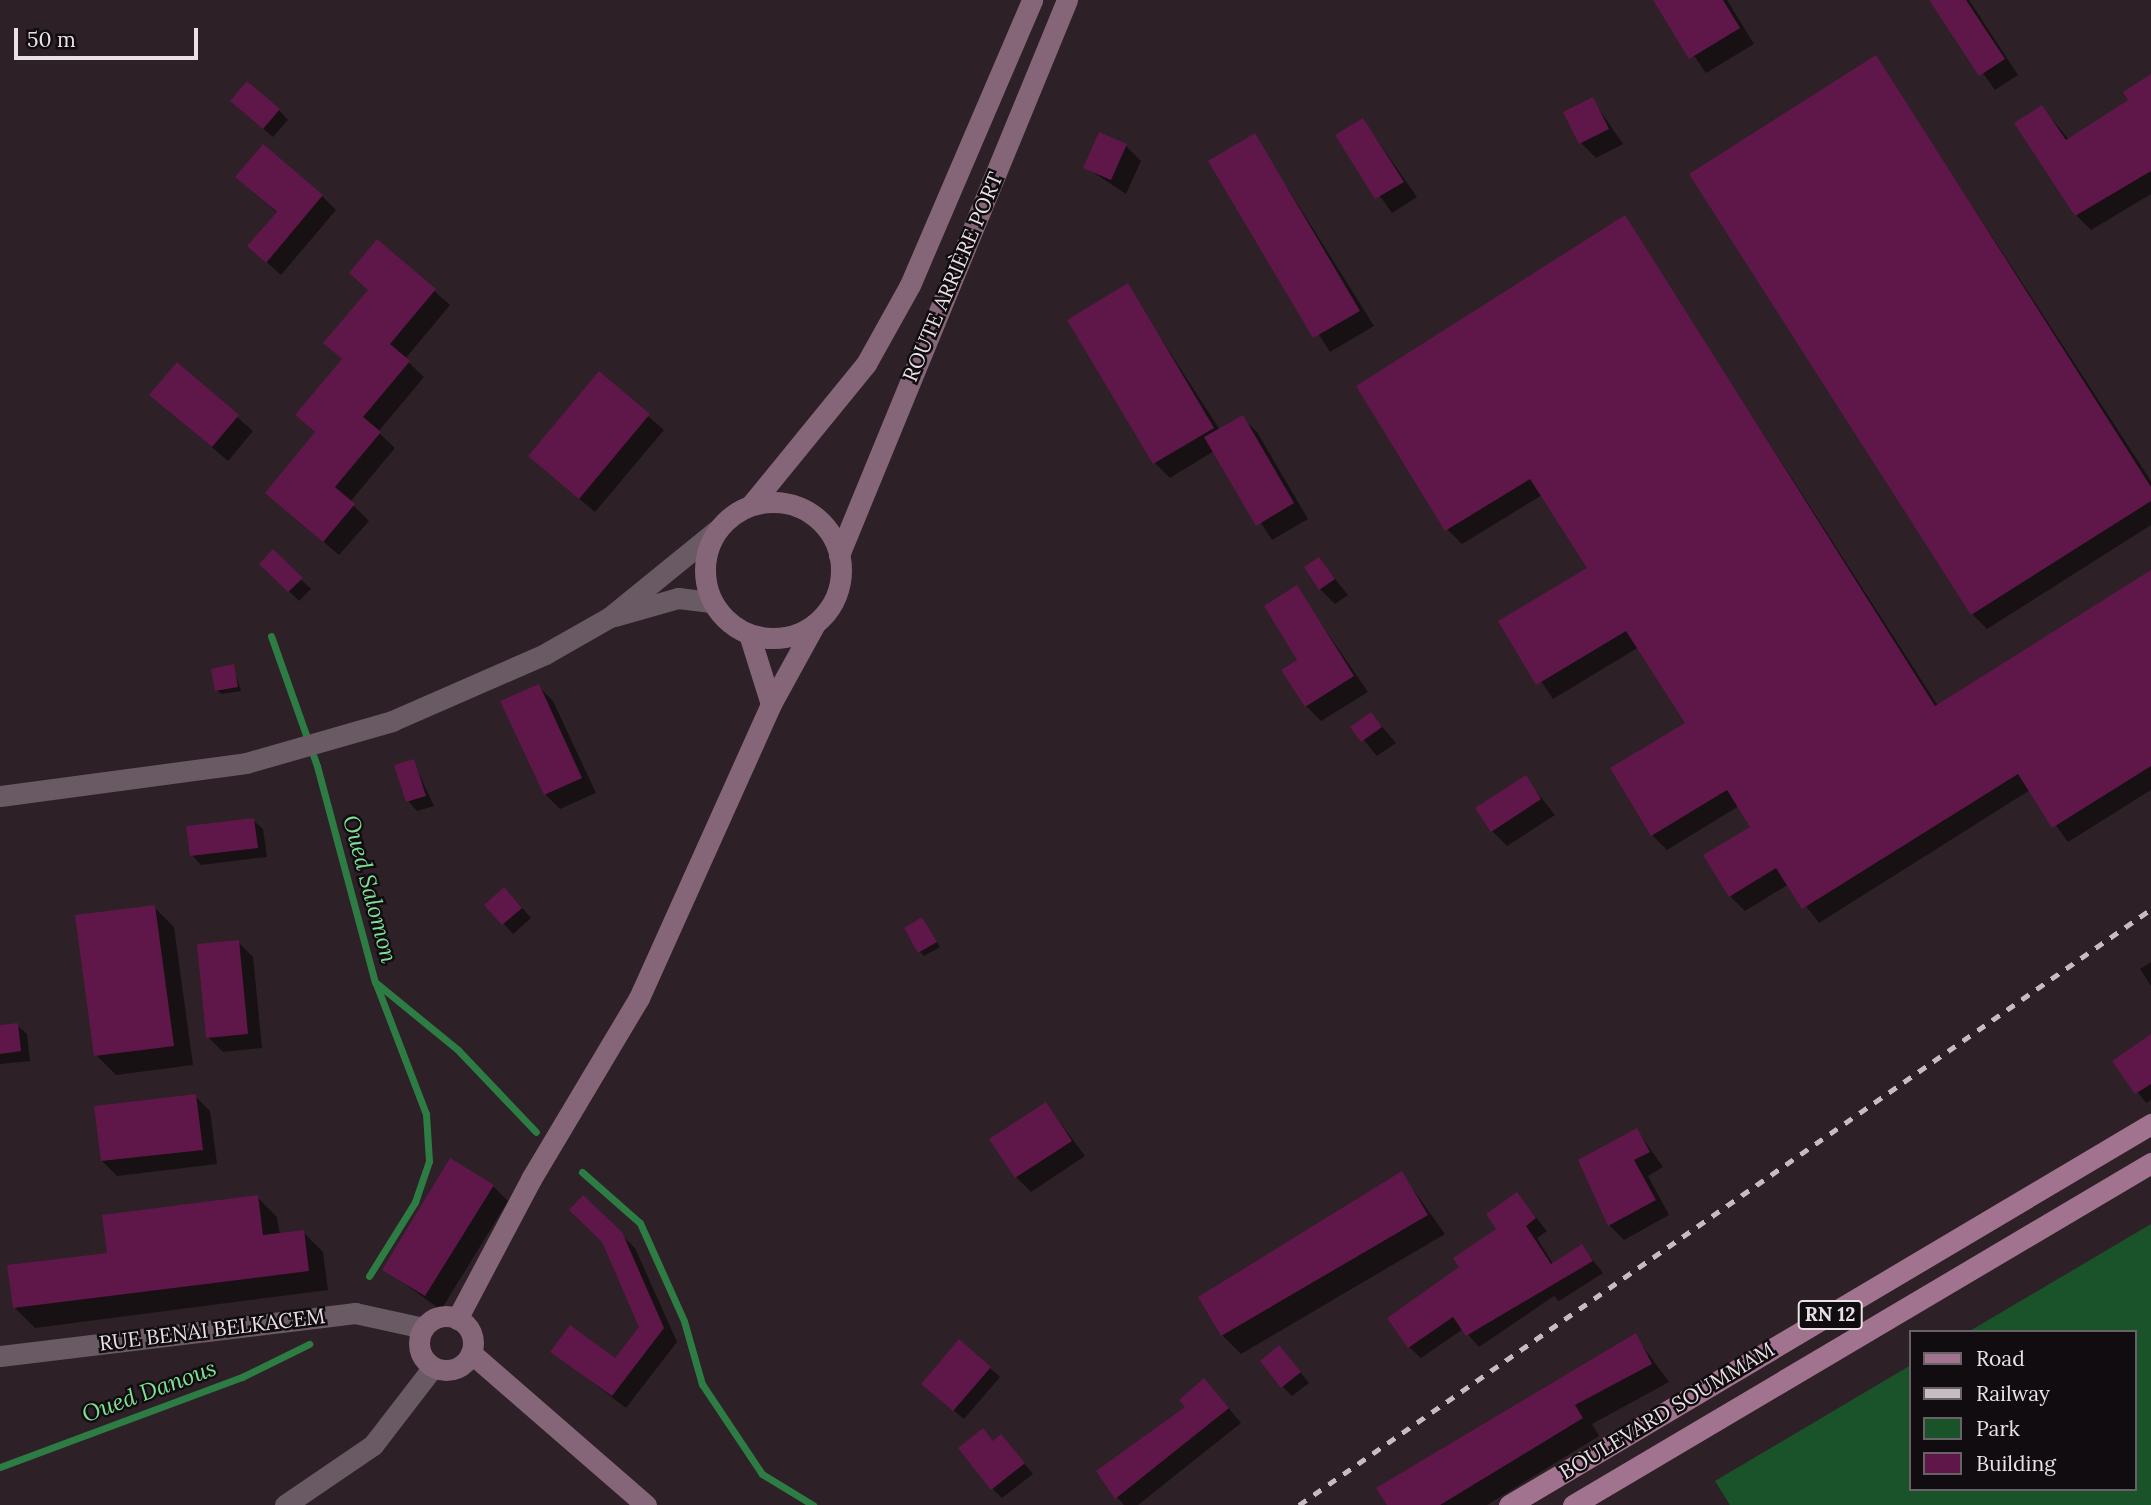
<!DOCTYPE html>
<html>
<head>
<meta charset="utf-8">
<style>
  body { margin:0 }
  #map { position:relative; width:2151px; height:1505px; overflow:hidden; background:#2d2027; font-family:Lora,serif }
  div>[style] { position:absolute }
  .green>* { inset:0; background:#1a522a }
  .shadow>* { inset:0; background:#0007 }
  .stream>* { height:7px; margin:-3.5px; padding:0 3.5px; transform-origin:3.5px; border-radius:3.5px; background:#2d7c44 }
  .building>* { inset:0; background:#5e1748 }
  .street>* { height:21px; margin:-10.5px; padding:0 10.5px; transform-origin:10.5px; border-radius:10.5px; background:#695a63 }
  .secondary>* { height:21px; margin:-10.5px; padding:0 10.5px; transform-origin:10.5px; border-radius:10.5px; background:#856679 }
  .secondary>.ring { margin:-10.5px; padding:0; box-sizing:content-box; background:none; border:21px solid #856679; border-radius:50% }
  .primary>* { height:21px; margin:-10.5px; padding:0 10.5px; transform-origin:10.5px; border-radius:10.5px; background:#a1738f }
  .rail>* { height:5px; margin-top:-2.5px; transform-origin:0; background:repeating-linear-gradient(90deg,#c6bcc1 0 9px,transparent 0 18px) }
  span { translate:-50% -50%; white-space:nowrap; text-align:center; line-height:1.15; -webkit-text-stroke:5px #110c0f; paint-order:stroke }
  .shield-label span { padding:2px 5px; background:#110c0f; border:2px solid; border-radius:5px; -webkit-text-stroke-width:0 }
  .shield-label { font-size:19px; color:#eae1e5; font-weight:700 }
  .street-label { font-size:21px; color:#eae1e5 }
  .water-label { font-size:23px; color:#7ce294; font-style:italic }
  .legend { position:absolute; left:1909px; top:1330px; width:228px; height:161px; box-sizing:border-box; background:#110c0f; border:2px solid #686165; margin:0; padding:9px 12px; list-style:none; font-size:21px; color:#eae1e5 }
  .legend li { display:flex; align-items:center; gap:14px; height:35px }
  .legend b { width:35px; border:2px solid #686165 }
  .scale { position:absolute; left:14px; top:28px; width:184px; height:32px; box-sizing:border-box; border:4px solid #eae1e5; border-top:0; padding-left:9px; font-size:21px; line-height:24px; white-space:nowrap; color:#eae1e5; -webkit-text-stroke:5px #110c0f; paint-order:stroke }
</style>
</head>
<body>
<div id="map">
  <div class="green">
    <i style="clip-path:polygon(2151px 1224px,2151px 1505px,1730px 1505px,1715px 1481px,1911px 1365px,1911px 1489px,2135px 1489px,2135px 1332px,1968px 1332px)"></i>
  </div>
  <div class="shadow">
    <i style="clip-path:polygon(1655px 0,1727px 0,1754px 44px,1706px 73px)"></i>
    <i style="clip-path:polygon(1931px 0,1969px 0,2018px 75px,1995px 90px)"></i>
    <i style="clip-path:polygon(1876px 58px,2151px 481px,2151px 525px,1987px 629px,1972px 614px)"></i>
    <i style="clip-path:polygon(2151px 76px,2151px 194px,2091px 230px,2076px 215px,2042px 107px,2069px 140px,2131px 100px)"></i>
    <i style="clip-path:polygon(1592px 99px,1623px 144px,1596px 158px,1581px 143px)"></i>
    <i style="clip-path:polygon(279px 110px,288px 120px,273px 137px,242px 111px)"></i>
    <i style="clip-path:polygon(1363px 120px,1417px 197px,1392px 213px,1337px 136px)"></i>
    <i style="clip-path:polygon(1255px 136px,1374px 326px,1330px 352px,1210px 162px)"></i>
    <i style="clip-path:polygon(1126px 146px,1141px 161px,1126px 194px,1085px 167px)"></i>
    <i style="clip-path:polygon(237px 177px,322px 196px,336px 210px,281px 275px,264px 260px,278px 214px)"></i>
    <i style="clip-path:polygon(1625px 218px,1938px 706px,2151px 572px,2151px 790px,2068px 842px,2030px 790px,1819px 923px,1789px 884px,1745px 911px,1730px 896px,1752px 827px,1739px 806px,1667px 850px,1652px 835px,1687px 724px,1639px 647px,1553px 699px,1501px 622px,1589px 569px,1542px 495px,1462px 544px,1447px 529px)"></i>
    <i style="clip-path:polygon(378px 241px,450px 305px,405px 359px,424px 377px,378px 432px,395px 448px,350px 502px,369px 521px,339px 555px,267px 493px,317px 434px,297px 415px,343px 360px,325px 343px,369px 291px)"></i>
    <i style="clip-path:polygon(1127px 286px,1220px 430px,1242px 417px,1257px 432px,1308px 519px,1272px 540px,1214px 451px,1170px 478px,1155px 463px,1069px 320px)"></i>
    <i style="clip-path:polygon(177px 365px,253px 431px,228px 461px,167px 409px)"></i>
    <i style="clip-path:polygon(599px 374px,664px 430px,595px 512px,545px 470px)"></i>
    <i style="clip-path:polygon(273px 552px,311px 589px,299px 601px,261px 564px)"></i>
    <i style="clip-path:polygon(1319px 559px,1348px 595px,1335px 604px,1320px 589px)"></i>
    <i style="clip-path:polygon(1296px 587px,1368px 692px,1321px 721px,1306px 706px)"></i>
    <i style="clip-path:polygon(233px 666px,241px 691px,221px 694px,217px 690px)"></i>
    <i style="clip-path:polygon(538px 686px,553px 701px,596px 793px,560px 809px,545px 794px)"></i>
    <i style="clip-path:polygon(1371px 714px,1396px 743px,1377px 756px,1353px 727px)"></i>
    <i style="clip-path:polygon(413px 761px,434px 806px,417px 811px,408px 801px)"></i>
    <i style="clip-path:polygon(1525px 777px,1555px 815px,1507px 846px,1492px 831px)"></i>
    <i style="clip-path:polygon(253px 820px,263px 829px,267px 857px,201px 865px,192px 855px)"></i>
    <i style="clip-path:polygon(514px 899px,531px 918px,513px 934px,486px 905px)"></i>
    <i style="clip-path:polygon(154px 907px,174px 927px,193px 1065px,116px 1075px,96px 1055px)"></i>
    <i style="clip-path:polygon(922px 919px,940px 947px,924px 956px,920px 952px)"></i>
    <i style="clip-path:polygon(238px 942px,253px 957px,262px 1048px,223px 1052px,208px 1037px)"></i>
    <i style="clip-path:polygon(2151px 962px,2151px 986px,2140px 969px)"></i>
    <i style="clip-path:polygon(17px 1025px,27px 1034px,30px 1061px,0 1064px,0 1027px)"></i>
    <i style="clip-path:polygon(2151px 1040px,2151px 1100px,2146px 1103px,2114px 1062px)"></i>
    <i style="clip-path:polygon(195px 1096px,210px 1111px,217px 1164px,117px 1176px,102px 1161px)"></i>
    <i style="clip-path:polygon(1046px 1104px,1085px 1156px,1031px 1192px,1016px 1177px)"></i>
    <i style="clip-path:polygon(1637px 1130px,1663px 1167px,1648px 1176px,1669px 1215px,1624px 1240px,1609px 1225px)"></i>
    <i style="clip-path:polygon(1402px 1174px,1445px 1234px,1241px 1354px,1222px 1335px)"></i>
    <i style="clip-path:polygon(493px 1186px,508px 1201px,441px 1310px,384px 1269px)"></i>
    <i style="clip-path:polygon(1517px 1194px,1547px 1231px,1537px 1238px,1553px 1264px,1582px 1246px,1603px 1273px,1559px 1301px,1554px 1296px,1479px 1347px,1463px 1329px,1421px 1358px,1409px 1347px,1462px 1268px,1499px 1229px)"></i>
    <i style="clip-path:polygon(257px 1197px,277px 1217px,280px 1235px,303px 1232px,323px 1252px,328px 1290px,35px 1328px,15px 1308px,109px 1254px)"></i>
    <i style="clip-path:polygon(584px 1198px,635px 1248px,677px 1342px,626px 1408px,553px 1352px,616px 1360px,641px 1327px)"></i>
    <i style="clip-path:polygon(1635px 1336px,1669px 1382px,1592px 1424px,1599px 1436px,1487px 1505px,1389px 1505px)"></i>
    <i style="clip-path:polygon(1288px 1357px,1309px 1383px,1292px 1396px,1282px 1386px)"></i>
    <i style="clip-path:polygon(990px 1368px,1000px 1377px,964px 1419px,933px 1393px)"></i>
    <i style="clip-path:polygon(1217px 1394px,1241px 1423px,1138px 1505px,1124px 1505px,1117px 1497px,1188px 1407px)"></i>
    <i style="clip-path:polygon(983px 1430px,994px 1442px,1001px 1436px,1033px 1474px,1002px 1498px,993px 1489px)"></i>
  </div>
  <div class="stream">
    <i style="left:271px;top:636px;width:138px;rotate:70.5deg"></i>
    <i style="left:317px;top:766px;width:224px;rotate:75deg"></i>
    <i style="left:375px;top:982px;width:107px;rotate:39.3deg"></i>
    <i style="left:458px;top:1050px;width:113px;rotate:46.4deg"></i>
    <i style="left:582px;top:1172px;width:77px;rotate:41.3deg"></i>
    <i style="left:640px;top:1223px;width:107px;rotate:65.8deg"></i>
    <i style="left:684px;top:1321px;width:66px;rotate:74.1deg"></i>
    <i style="left:702px;top:1384px;width:108px;rotate:56.3deg"></i>
    <i style="left:762px;top:1474px;width:60px;rotate:31.3deg"></i>
    <i style="left:369px;top:1276px;width:87px;rotate:-58.1deg"></i>
    <i style="left:415px;top:1202px;width:43px;rotate:-71.1deg"></i>
    <i style="left:429px;top:1161px;width:47px;rotate:-93.7deg"></i>
    <i style="left:426px;top:1114px;width:139px;rotate:-111deg"></i>
    <i style="left:0;top:1467px;width:258px;rotate:-20.4deg"></i>
    <i style="left:242px;top:1377px;width:75px;rotate:-26.2deg"></i>
  </div>
  <div class="building">
    <i style="clip-path:polygon(1653px 0,1723px 0,1740px 28px,1689px 59px)"></i>
    <i style="clip-path:polygon(1929px 0,1966px 0,2005px 59px,1979px 76px)"></i>
    <i style="clip-path:polygon(1876px 55px,2151px 487px,2151px 501px,1971px 615px,1689px 174px)"></i>
    <i style="clip-path:polygon(2151px 74px,2151px 171px,2075px 216px,2014px 123px,2042px 105px,2066px 140px,2128px 100px,2123px 92px)"></i>
    <i style="clip-path:polygon(247px 81px,280px 109px,263px 129px,230px 101px)"></i>
    <i style="clip-path:polygon(1593px 97px,1609px 129px,1579px 144px,1563px 112px)"></i>
    <i style="clip-path:polygon(1363px 118px,1404px 182px,1375px 199px,1335px 135px)"></i>
    <i style="clip-path:polygon(1099px 132px,1127px 144px,1111px 180px,1083px 168px)"></i>
    <i style="clip-path:polygon(1255px 133px,1360px 311px,1313px 338px,1208px 161px)"></i>
    <i style="clip-path:polygon(263px 144px,323px 195px,266px 263px,247px 246px,277px 212px,235px 177px)"></i>
    <i style="clip-path:polygon(1625px 215px,1935px 706px,2151px 570px,2151px 766px,2052px 828px,2018px 774px,1802px 909px,1776px 868px,1729px 897px,1703px 855px,1750px 827px,1727px 790px,1651px 836px,1610px 768px,1685px 723px,1626px 631px,1536px 685px,1498px 621px,1587px 568px,1530px 479px,1445px 531px,1356px 386px)"></i>
    <i style="clip-path:polygon(377px 239px,436px 289px,390px 344px,410px 361px,363px 417px,381px 432px,335px 487px,355px 504px,323px 542px,265px 493px,315px 432px,295px 415px,342px 359px,323px 343px,368px 290px,349px 273px)"></i>
    <i style="clip-path:polygon(1128px 283px,1214px 428px,1153px 464px,1067px 320px)"></i>
    <i style="clip-path:polygon(177px 362px,239px 415px,212px 447px,149px 395px)"></i>
    <i style="clip-path:polygon(599px 371px,650px 414px,579px 499px,528px 456px)"></i>
    <i style="clip-path:polygon(1243px 415px,1294px 503px,1256px 526px,1204px 437px)"></i>
    <i style="clip-path:polygon(273px 549px,303px 578px,288px 592px,259px 564px)"></i>
    <i style="clip-path:polygon(1319px 557px,1335px 579px,1319px 590px,1304px 567px)"></i>
    <i style="clip-path:polygon(1297px 585px,1354px 676px,1305px 707px,1281px 670px,1297px 660px,1264px 606px)"></i>
    <i style="clip-path:polygon(234px 664px,238px 687px,215px 691px,211px 669px)"></i>
    <i style="clip-path:polygon(539px 684px,582px 778px,544px 795px,500px 701px)"></i>
    <i style="clip-path:polygon(1371px 712px,1382px 727px,1361px 742px,1350px 727px)"></i>
    <i style="clip-path:polygon(414px 759px,426px 796px,406px 802px,394px 765px)"></i>
    <i style="clip-path:polygon(1526px 775px,1541px 799px,1491px 832px,1475px 808px)"></i>
    <i style="clip-path:polygon(254px 818px,258px 848px,190px 856px,186px 826px)"></i>
    <i style="clip-path:polygon(504px 887px,522px 908px,502px 925px,484px 905px)"></i>
    <i style="clip-path:polygon(155px 905px,174px 1046px,94px 1056px,75px 915px)"></i>
    <i style="clip-path:polygon(922px 917px,937px 942px,918px 953px,904px 928px)"></i>
    <i style="clip-path:polygon(239px 940px,248px 1034px,206px 1038px,197px 944px)"></i>
    <i style="clip-path:polygon(18px 1023px,21px 1051px,0 1054px,0 1025px)"></i>
    <i style="clip-path:polygon(2151px 1034px,2151px 1084px,2135px 1094px,2112px 1061px)"></i>
    <i style="clip-path:polygon(196px 1094px,203px 1150px,101px 1161px,94px 1106px)"></i>
    <i style="clip-path:polygon(1046px 1102px,1072px 1141px,1015px 1178px,989px 1139px)"></i>
    <i style="clip-path:polygon(1637px 1128px,1650px 1152px,1634px 1160px,1656px 1200px,1608px 1226px,1578px 1160px)"></i>
    <i style="clip-path:polygon(450px 1158px,494px 1185px,425px 1296px,382px 1270px)"></i>
    <i style="clip-path:polygon(1402px 1171px,1428px 1215px,1221px 1336px,1198px 1297px)"></i>
    <i style="clip-path:polygon(1517px 1192px,1536px 1218px,1526px 1226px,1551px 1264px,1582px 1244px,1593px 1261px,1466px 1336px,1453px 1317px,1408px 1348px,1387px 1318px,1459px 1267px,1453px 1258px,1496px 1229px,1486px 1214px)"></i>
    <i style="clip-path:polygon(258px 1195px,263px 1235px,304px 1230px,309px 1271px,13px 1308px,7px 1265px,107px 1253px,102px 1215px)"></i>
    <i style="clip-path:polygon(583px 1195px,622px 1232px,664px 1328px,612px 1396px,550px 1352px,570px 1325px,615px 1358px,639px 1327px,602px 1242px,569px 1210px)"></i>
    <i style="clip-path:polygon(1636px 1333px,1652px 1364px,1575px 1405px,1583px 1418px,1440px 1505px,1387px 1505px,1376px 1488px)"></i>
    <i style="clip-path:polygon(959px 1339px,991px 1367px,953px 1411px,921px 1384px)"></i>
    <i style="clip-path:polygon(1279px 1345px,1301px 1372px,1281px 1388px,1260px 1361px)"></i>
    <i style="clip-path:polygon(1204px 1378px,1229px 1408px,1115px 1499px,1096px 1471px,1185px 1407px,1179px 1400px)"></i>
    <i style="clip-path:polygon(983px 1428px,993px 1441px,1001px 1434px,1025px 1463px,991px 1490px,958px 1448px)"></i>
  </div>
  <div class="street">
    <i style="left:615px;top:616px;width:66px;rotate:-15.9deg"></i>
    <i style="left:678px;top:598px;width:35px;rotate:7deg"></i>
    <i style="left:0;top:796px;width:248px;rotate:-7.6deg"></i>
    <i style="left:246px;top:763px;width:152px;rotate:-16deg"></i>
    <i style="left:392px;top:721px;width:167px;rotate:-23.6deg"></i>
    <i style="left:545px;top:654px;width:75px;rotate:-29.6deg"></i>
    <i style="left:610px;top:617px;width:138px;rotate:-39.1deg"></i>
    <i style="left:0;top:1356px;width:358px;rotate:-6.9deg"></i>
    <i style="left:355px;top:1313px;width:70px;rotate:12.4deg"></i>
    <i style="left:285px;top:1505px;width:107px;rotate:-34.3deg"></i>
    <i style="left:373px;top:1445px;width:98px;rotate:-52.4deg"></i>
  </div>
  <div class="secondary">
    <i class="ring" style="left:705px;top:502px;width:115px;height:115px"></i>
    <i style="left:751px;top:505px;width:182px;rotate:-50.8deg"></i>
    <i style="left:866px;top:364px;width:90px;rotate:-60.9deg"></i>
    <i style="left:910px;top:285px;width:310px;rotate:-66.8deg"></i>
    <i style="left:839px;top:555px;width:600px;rotate:-67.67deg"></i>
    <i style="left:749px;top:634px;width:73px;rotate:72.6deg"></i>
    <i class="ring" style="left:419px;top:1316px;width:33px;height:33px"></i>
    <i style="left:457px;top:1319px;width:158px;rotate:-62.1deg"></i>
    <i style="left:531px;top:1179px;width:211px;rotate:-59.2deg"></i>
    <i style="left:639px;top:998px;width:322px;rotate:-65.8deg"></i>
    <i style="left:771px;top:704px;width:91px;rotate:-61.2deg"></i>
    <i style="left:471px;top:1353px;width:232px;rotate:41deg"></i>
  </div>
  <div class="primary">
    <i style="left:1509px;top:1505px;width:747px;rotate:-30.69deg"></i>
    <i style="left:1573px;top:1505px;width:672px;rotate:-30.61deg"></i>
  </div>
  <div class="rail">
    <i style="left:1299px;top:1505px;width:1040px;rotate:-34.97deg"></i>
  </div>
  <div class="shield-label">
    <span style="left:1830px;top:1315px">RN 12</span>
  </div>
  <div class="street-label">
    <span style="left:953px;top:277px;rotate:-67deg">ROUTE ARRIÈRE PORT</span>
    <span style="left:212px;top:1330px;rotate:-7deg">RUE BENAI BELKACEM</span>
    <span style="left:1667px;top:1411px;rotate:-31deg">BOULEVARD SOUMMAM</span>
  </div>
  <div class="water-label">
    <span style="left:370px;top:889px;rotate:75deg">Oued Salomon</span>
    <span style="left:149px;top:1391px;rotate:-20deg">Oued Danous</span>
  </div>
  <ul class="legend">
  <li><b style="height:9px;background:#a1738f"></b>Road</li>
  <li><b style="height:9px;background:#c6bcc1"></b>Railway</li>
  <li><b style="height:19px;background:#1a522a"></b>Park</li>
  <li><b style="height:19px;background:#5e1748"></b>Building</li>
  </ul>
  <div class="scale">50 m</div>
</div>
</body>
</html>
